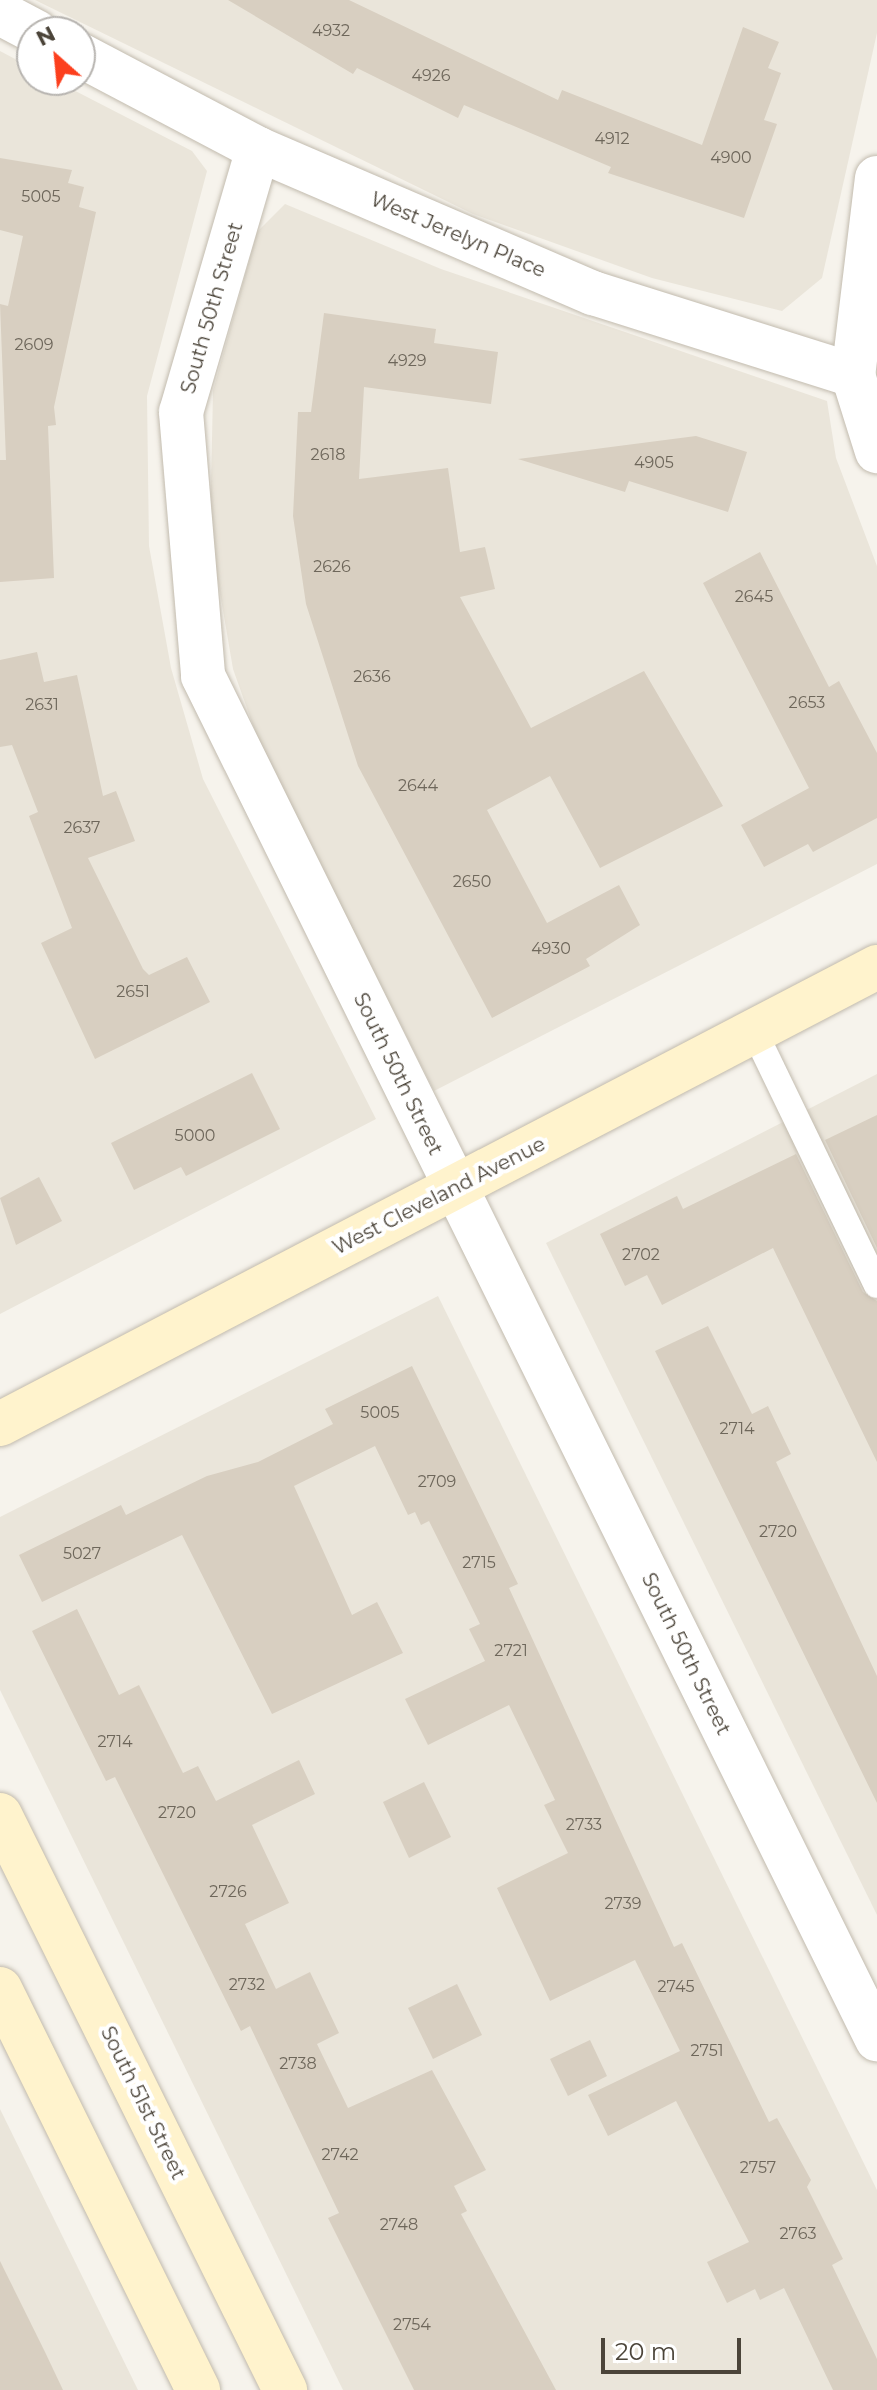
<!DOCTYPE html>
<html>
<head>
<meta charset="utf-8">
<style>
  body { margin:0 }
  #map { position:relative; width:877px; height:2390px; overflow:hidden; background:#f6f3ec; font-family:Montserrat,sans-serif }
  div>[style] { position:absolute }
  .residential>* { inset:0; background:#eae5da }
  .building>* { inset:0; background:#d8cfc1 }
  .roads { filter:drop-shadow(0 0 2px #c2bbae) drop-shadow(0 0 2px #c2bbae) }
  .lane>* { height:26px; margin:-13px; padding:0 13px; transform-origin:13px; border-radius:13px; background:#fff }
  .street>* { height:44px; margin:-22px; padding:0 22px; transform-origin:22px; border-radius:22px; background:#fff }
  .secondary>* { height:44px; margin:-22px; padding:0 22px; transform-origin:22px; border-radius:22px; background:#fff3cd }
  span { translate:-50% -50%; white-space:nowrap; text-align:center; line-height:1.15; -webkit-text-stroke:8px #fff; paint-order:stroke }
  .number-label { font-size:16px; color:#6e675b }
  .number-label span { -webkit-text-stroke-width:0 }
  .street-label { font-size:20px; color:#4b4439 }
  .north { position:absolute; left:16px; top:16px; width:80px; height:80px; box-sizing:border-box; background:#fff; border:2px solid #b7b4b0; border-radius:50%; rotate:333deg; font-size:22px; font-weight:700; line-height:32px; text-align:center; color:#4b4439 }
  .north::after { content:''; display:block; margin:auto; width:28px; height:36px; background:#fc3f1d; clip-path:polygon(50% 0,100% 100%,50% 72%,0 100%) }
  .scale { position:absolute; left:601px; top:2338px; width:140px; height:36px; box-sizing:border-box; border:4px solid #4b4439; border-top:0; padding-left:10px; font-size:24px; line-height:28px; white-space:nowrap; color:#4b4439; -webkit-text-stroke:6px #fff; paint-order:stroke }
</style>
</head>
<body>
<div id="map">
  <div class="residential">
    <i style="clip-path:polygon(35px 0,877px 0,877px 33px,822px 278px,782px 311px,652px 278px,473px 214px)"></i>
    <i style="clip-path:polygon(0 51px,32px 68px,32px 80px,54px 80px,192px 151px,207px 171px,147px 396px,149px 546px,171px 668px,203px 779px,376px 1119px,0 1314px)"></i>
    <i style="clip-path:polygon(285px 204px,441px 269px,827px 401px,836px 458px,877px 566px,877px 864px,434px 1091px,260px 745px,233px 669px,210px 534px,213px 391px,257px 232px)"></i>
    <i style="clip-path:polygon(877px 1074px,877px 1915px,546px 1243px)"></i>
    <i style="clip-path:polygon(438px 1296px,877px 2190px,877px 2390px,343px 2390px,0 1690px,0 1517px)"></i>
    <i style="clip-path:polygon(0 2109px,138px 2390px,0 2390px)"></i>
  </div>
  <div class="building">
    <i style="clip-path:polygon(228px 0,349px 0,558px 100px,562px 90px,702px 145px,743px 27px,779px 42px,768px 68px,781px 73px,764px 120px,777px 124px,744px 218px,608px 173px,611px 167px,464px 105px,458px 118px,357px 68px,353px 74px)"></i>
    <i style="clip-path:polygon(0 158px,72px 170px,68px 183px,84px 187px,79px 207px,96px 212px,54px 407px,56px 425px,48px 426px,54px 578px,0 582px,0 460px,6px 460px,0 304px,8px 306px,23px 236px,0 230px)"></i>
    <i style="clip-path:polygon(324px 313px,436px 329px,434px 343px,498px 352px,491px 404px,364px 387px,359px 479px,448px 468px,460px 552px,485px 547px,495px 589px,460px 597px,531px 728px,644px 671px,723px 806px,600px 868px,550px 776px,487px 810px,547px 923px,619px 885px,640px 925px,586px 959px,590px 966px,492px 1018px,358px 766px,306px 604px,293px 516px,298px 412px,311px 412px)"></i>
    <i style="clip-path:polygon(696px 436px,747px 452px,728px 512px,629px 481px,625px 492px,518px 459px)"></i>
    <i style="clip-path:polygon(760px 552px,829px 687px,839px 681px,877px 753px,877px 818px,813px 852px,808px 844px,764px 867px,741px 825px,809px 788px,703px 583px)"></i>
    <i style="clip-path:polygon(37px 652px,44px 682px,77px 675px,103px 796px,116px 791px,135px 841px,88px 858px,143px 969px,149px 975px,187px 957px,210px 1002px,95px 1059px,41px 943px,72px 928px,29px 816px,38px 812px,12px 745px,0 747px,0 660px)"></i>
    <i style="clip-path:polygon(252px 1073px,280px 1129px,186px 1176px,181px 1167px,134px 1190px,111px 1143px)"></i>
    <i style="clip-path:polygon(877px 1115px,877px 1248px,825px 1140px)"></i>
    <i style="clip-path:polygon(796px 1154px,863px 1292px,877px 1301px,877px 1462px,773px 1248px,662px 1305px,647px 1275px,625px 1286px,600px 1234px,677px 1196px,683px 1209px)"></i>
    <i style="clip-path:polygon(39px 1177px,62px 1221px,16px 1245px,0 1198px)"></i>
    <i style="clip-path:polygon(708px 1326px,752px 1414px,768px 1406px,791px 1454px,776px 1462px,877px 1676px,877px 1803px,655px 1351px)"></i>
    <i style="clip-path:polygon(412px 1366px,518px 1584px,509px 1588px,674px 1947px,682px 1943px,769px 2122px,777px 2118px,811px 2180px,807px 2187px,843px 2259px,832px 2265px,877px 2359px,877px 2390px,833px 2390px,784px 2288px,760px 2300px,755px 2289px,727px 2303px,707px 2262px,749px 2242px,676px 2101px,608px 2136px,588px 2095px,680px 2051px,635px 1960px,550px 2001px,497px 1888px,568px 1853px,544px 1805px,555px 1800px,509px 1705px,428px 1745px,405px 1699px,485px 1661px,469px 1629px,480px 1624px,429px 1521px,421px 1525px,415px 1512px,408px 1515px,375px 1446px,294px 1486px,352px 1615px,377px 1602px,403px 1653px,272px 1714px,182px 1535px,42px 1602px,19px 1555px,121px 1505px,126px 1515px,207px 1476px,258px 1462px,333px 1424px,325px 1409px)"></i>
    <i style="clip-path:polygon(77px 1609px,119px 1695px,139px 1685px,183px 1773px,198px 1766px,216px 1801px,299px 1760px,315px 1794px,252px 1825px,289px 1903px,245px 1924px,276px 1989px,310px 1972px,339px 2033px,317px 2044px,348px 2108px,432px 2070px,486px 2170px,454px 2186px,467px 2211px,461px 2214px,556px 2390px,414px 2390px,328px 2218px,339px 2213px,250px 2026px,241px 2031px,115px 1777px,106px 1781px,32px 1631px)"></i>
    <i style="clip-path:polygon(424px 1782px,451px 1837px,409px 1858px,383px 1802px)"></i>
    <i style="clip-path:polygon(457px 1984px,482px 2035px,433px 2059px,408px 2008px)"></i>
    <i style="clip-path:polygon(590px 2040px,607px 2076px,568px 2096px,550px 2059px)"></i>
    <i style="clip-path:polygon(0 2261px,45px 2352px,63px 2390px,0 2390px)"></i>
  </div>
  <div class="roads">
    <div class="lane">
      <i style="left:754px;top:1031px;width:282px;rotate:64.2deg"></i>
    </div>
    <div class="street">
      <i style="left:0;top:13px;width:41px;rotate:27.8deg"></i>
      <i style="left:80px;top:55px;width:201px;rotate:27.8deg"></i>
      <i style="left:258px;top:149px;width:365px;rotate:23.3deg"></i>
      <i style="left:593px;top:293px;width:273px;rotate:17.5deg"></i>
      <i style="left:258px;top:149px;width:274px;rotate:106.3deg"></i>
      <i style="left:181px;top:412px;width:265px;rotate:85.2deg"></i>
      <i style="left:203px;top:676px;width:1521px;rotate:63.69deg"></i>
      <i style="left:877px;top:178px;width:198px;rotate:96.9deg"></i>
      <i style="left:853px;top:375px;width:80px;rotate:72.5deg"></i>
    </div>
    <div class="secondary">
      <i style="left:0;top:1424px;width:989px;rotate:-27.52deg"></i>
      <i style="left:0;top:1815px;width:642px;rotate:63.63deg"></i>
      <i style="left:0;top:1989px;width:447px;rotate:63.7deg"></i>
    </div>
  </div>
  <div class="number-label">
    <span style="left:331px;top:31px">4932</span>
    <span style="left:431px;top:76px">4926</span>
    <span style="left:612px;top:139px">4912</span>
    <span style="left:731px;top:158px">4900</span>
    <span style="left:41px;top:197px">5005</span>
    <span style="left:34px;top:345px">2609</span>
    <span style="left:407px;top:361px">4929</span>
    <span style="left:328px;top:455px">2618</span>
    <span style="left:654px;top:463px">4905</span>
    <span style="left:332px;top:567px">2626</span>
    <span style="left:754px;top:597px">2645</span>
    <span style="left:372px;top:677px">2636</span>
    <span style="left:807px;top:703px">2653</span>
    <span style="left:42px;top:705px">2631</span>
    <span style="left:418px;top:786px">2644</span>
    <span style="left:82px;top:828px">2637</span>
    <span style="left:472px;top:882px">2650</span>
    <span style="left:551px;top:949px">4930</span>
    <span style="left:133px;top:992px">2651</span>
    <span style="left:195px;top:1136px">5000</span>
    <span style="left:641px;top:1255px">2702</span>
    <span style="left:380px;top:1413px">5005</span>
    <span style="left:737px;top:1429px">2714</span>
    <span style="left:437px;top:1482px">2709</span>
    <span style="left:778px;top:1532px">2720</span>
    <span style="left:82px;top:1554px">5027</span>
    <span style="left:479px;top:1563px">2715</span>
    <span style="left:511px;top:1651px">2721</span>
    <span style="left:115px;top:1742px">2714</span>
    <span style="left:177px;top:1813px">2720</span>
    <span style="left:584px;top:1825px">2733</span>
    <span style="left:228px;top:1892px">2726</span>
    <span style="left:623px;top:1904px">2739</span>
    <span style="left:247px;top:1985px">2732</span>
    <span style="left:676px;top:1987px">2745</span>
    <span style="left:707px;top:2051px">2751</span>
    <span style="left:298px;top:2064px">2738</span>
    <span style="left:340px;top:2155px">2742</span>
    <span style="left:758px;top:2168px">2757</span>
    <span style="left:399px;top:2225px">2748</span>
    <span style="left:798px;top:2234px">2763</span>
    <span style="left:412px;top:2325px">2754</span>
  </div>
  <div class="street-label">
    <span style="left:458px;top:235px;rotate:23deg">West Jerelyn Place</span>
    <span style="left:212px;top:308px;rotate:-74deg">South 50th Street</span>
    <span style="left:398px;top:1074px;rotate:64deg">South 50th Street</span>
    <span style="left:439px;top:1196px;rotate:-27deg">West Cleveland Avenue</span>
    <span style="left:686px;top:1654px;rotate:64deg">South 50th Street</span>
    <span style="left:143px;top:2103px;rotate:64deg">South 51st Street</span>
  </div>
  <div class="north">N</div>
  <div class="scale">20 m</div>
</div>
</body>
</html>
